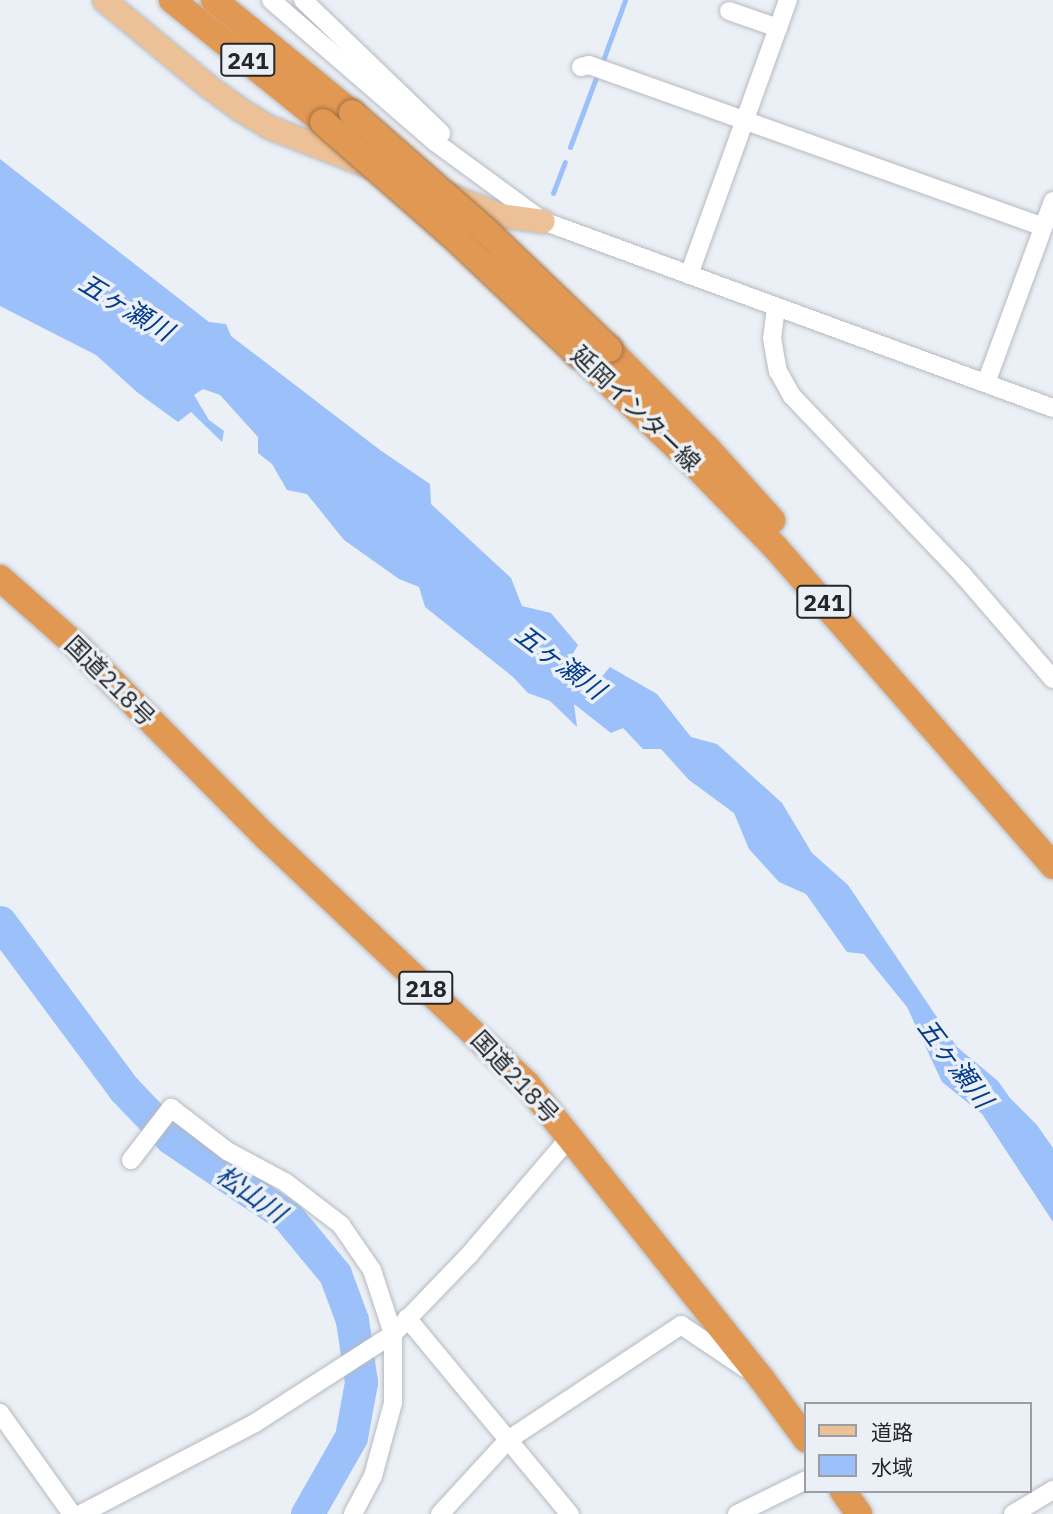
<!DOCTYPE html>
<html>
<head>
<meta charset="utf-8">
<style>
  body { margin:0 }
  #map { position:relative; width:1053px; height:1514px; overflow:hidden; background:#ebf0f6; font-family:"IBM Plex Sans","Noto Sans JP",sans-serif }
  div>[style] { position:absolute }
  .water>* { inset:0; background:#9cc0f9 }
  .stream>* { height:5px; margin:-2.5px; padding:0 2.5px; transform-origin:2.5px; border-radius:2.5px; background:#9cc0f9 }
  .river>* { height:33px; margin:-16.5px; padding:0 16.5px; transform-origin:16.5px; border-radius:16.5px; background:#9cc0f9 }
  .roads { filter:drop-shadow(0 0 2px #b6bac0) drop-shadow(0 0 2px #b6bac0) }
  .minor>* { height:18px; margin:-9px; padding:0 9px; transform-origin:9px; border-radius:9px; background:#fff }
  .major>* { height:23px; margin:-11.5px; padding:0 11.5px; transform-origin:11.5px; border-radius:11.5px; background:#edc197 }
  .highway>* { height:26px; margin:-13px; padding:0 13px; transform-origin:13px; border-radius:13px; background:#e19852 }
  .bridges { filter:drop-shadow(0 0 2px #9f7043) drop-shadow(0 0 2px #9f7043) }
  .highway-bridge>* { height:26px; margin:-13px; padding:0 13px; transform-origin:13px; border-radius:13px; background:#e19852 }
  span { translate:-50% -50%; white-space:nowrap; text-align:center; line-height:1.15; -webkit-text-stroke:7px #ebf0f6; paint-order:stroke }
  .shield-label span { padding:2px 5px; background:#ebf0f6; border:2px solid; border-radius:5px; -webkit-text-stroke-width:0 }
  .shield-label { font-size:23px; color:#242628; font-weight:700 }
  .street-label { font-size:24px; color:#242628 }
  .water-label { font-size:26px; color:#053d8c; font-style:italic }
  .legend { position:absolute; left:804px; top:1402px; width:228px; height:91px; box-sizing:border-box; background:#ebf0f6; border:2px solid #9b9fa4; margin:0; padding:9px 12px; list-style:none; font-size:21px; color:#242628 }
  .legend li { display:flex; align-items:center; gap:14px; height:35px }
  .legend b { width:35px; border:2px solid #9b9fa4 }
</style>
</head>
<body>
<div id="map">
  <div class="water">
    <i style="clip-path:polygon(0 159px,209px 322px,226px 324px,231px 336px,380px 450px,430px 484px,431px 504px,511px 578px,522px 606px,551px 613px,578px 645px,571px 657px,599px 680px,610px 667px,657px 694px,691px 737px,717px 744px,782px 803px,812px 853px,848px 885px,957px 1047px,998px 1081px,1010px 1098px,1037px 1125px,1053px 1148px,1053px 1222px,982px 1114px,942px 1082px,907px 1007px,864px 954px,847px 952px,806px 894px,779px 882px,749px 849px,734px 813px,689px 780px,661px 749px,643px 749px,623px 728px,611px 733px,574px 704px,577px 727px,550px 701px,528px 693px,513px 677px,425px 607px,419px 587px,399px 579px,344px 540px,307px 494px,287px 490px,272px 464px,258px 453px,258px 437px,220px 395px,203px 389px,194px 395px,209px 420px,224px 431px,222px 442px,191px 412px,178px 422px,138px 393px,96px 355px,0 306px)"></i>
  </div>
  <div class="stream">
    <i style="left:602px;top:63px;width:67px;rotate:-69.9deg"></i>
    <i style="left:570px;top:147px;width:77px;rotate:-69.4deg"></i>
    <i style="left:553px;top:193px;width:33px;rotate:-69deg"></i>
  </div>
  <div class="river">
    <i style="left:0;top:922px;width:208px;rotate:53.4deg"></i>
    <i style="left:124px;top:1089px;width:68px;rotate:46.2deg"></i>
    <i style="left:171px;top:1138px;width:141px;rotate:34deg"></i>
    <i style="left:288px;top:1217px;width:74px;rotate:50.5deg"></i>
    <i style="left:335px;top:1274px;width:49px;rotate:69.7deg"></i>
    <i style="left:352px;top:1320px;width:63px;rotate:81.7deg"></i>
    <i style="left:361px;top:1382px;width:56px;rotate:100.3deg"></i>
    <i style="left:351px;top:1437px;width:89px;rotate:119.7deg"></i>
  </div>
  <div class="roads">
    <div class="minor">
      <i style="left:271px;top:0;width:217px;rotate:40.9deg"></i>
      <i style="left:435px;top:142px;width:134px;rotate:36.2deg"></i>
      <i style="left:543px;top:221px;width:543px;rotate:20.14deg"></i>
      <i style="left:303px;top:0;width:192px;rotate:43.9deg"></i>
      <i style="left:729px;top:11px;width:52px;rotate:19.1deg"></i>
      <i style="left:581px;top:67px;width:8px;rotate:-14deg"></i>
      <i style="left:589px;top:65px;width:482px;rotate:19.6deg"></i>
      <i style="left:689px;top:275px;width:292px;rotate:-70.2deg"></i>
      <i style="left:776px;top:307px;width:31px;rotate:97deg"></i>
      <i style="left:772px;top:338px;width:34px;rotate:80deg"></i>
      <i style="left:778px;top:371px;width:29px;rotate:61deg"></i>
      <i style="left:792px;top:396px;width:246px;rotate:46.3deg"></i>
      <i style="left:962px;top:574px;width:139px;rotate:49.1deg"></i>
      <i style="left:986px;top:383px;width:194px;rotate:-69.8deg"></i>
      <i style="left:131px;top:1160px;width:66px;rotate:-52.4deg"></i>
      <i style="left:171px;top:1108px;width:71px;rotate:37.5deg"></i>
      <i style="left:227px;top:1151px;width:66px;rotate:28.1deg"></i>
      <i style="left:285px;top:1182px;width:71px;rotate:37.5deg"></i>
      <i style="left:341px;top:1225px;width:55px;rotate:55.4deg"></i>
      <i style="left:372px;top:1270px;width:67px;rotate:71.8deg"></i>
      <i style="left:393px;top:1334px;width:69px;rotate:90deg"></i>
      <i style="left:393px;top:1403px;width:76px;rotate:105.3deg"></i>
      <i style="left:373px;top:1476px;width:43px;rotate:117.8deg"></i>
      <i style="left:407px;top:1318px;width:255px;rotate:50.3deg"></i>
      <i style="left:0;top:1413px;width:124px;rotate:54.5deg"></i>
      <i style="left:81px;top:1514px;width:196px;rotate:-27.6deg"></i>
      <i style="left:255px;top:1423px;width:164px;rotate:-32.8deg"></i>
      <i style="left:393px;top:1334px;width:110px;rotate:-46.1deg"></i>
      <i style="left:469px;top:1255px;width:155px;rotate:-49.4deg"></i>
      <i style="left:440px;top:1514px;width:100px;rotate:-47.4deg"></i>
      <i style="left:508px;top:1440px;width:208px;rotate:-33.6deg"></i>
      <i style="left:681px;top:1325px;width:77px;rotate:33.9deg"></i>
      <i style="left:737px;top:1514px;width:77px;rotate:-26.2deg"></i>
      <i style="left:1013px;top:1514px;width:47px;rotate:-31deg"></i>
    </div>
    <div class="major">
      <i style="left:104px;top:0;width:135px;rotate:39.6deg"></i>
      <i style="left:208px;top:86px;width:41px;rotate:36deg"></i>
      <i style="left:241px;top:110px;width:33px;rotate:31deg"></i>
      <i style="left:269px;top:127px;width:105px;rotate:21.2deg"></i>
      <i style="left:449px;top:195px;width:55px;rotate:21.4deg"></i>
      <i style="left:500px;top:215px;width:43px;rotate:7.9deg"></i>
    </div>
    <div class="highway">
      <i style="left:172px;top:0;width:194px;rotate:38.9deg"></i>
      <i style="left:214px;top:0;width:178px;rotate:39.3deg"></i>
      <i style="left:609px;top:349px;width:141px;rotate:45.3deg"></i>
      <i style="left:708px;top:449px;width:96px;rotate:48deg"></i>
      <i style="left:578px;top:354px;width:153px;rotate:43.4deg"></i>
      <i style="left:689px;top:459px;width:123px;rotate:45.7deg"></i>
      <i style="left:775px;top:547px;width:423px;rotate:48.9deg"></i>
      <i style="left:0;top:578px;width:106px;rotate:41.5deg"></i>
      <i style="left:79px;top:648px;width:266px;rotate:45.3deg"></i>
      <i style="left:266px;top:837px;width:359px;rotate:43.4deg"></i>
      <i style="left:527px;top:1084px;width:376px;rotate:51.5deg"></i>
      <i style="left:761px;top:1378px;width:76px;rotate:53.6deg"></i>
      <i style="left:843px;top:1491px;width:28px;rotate:55deg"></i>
    </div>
  </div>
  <div class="bridges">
    <div class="highway-bridge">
      <i style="left:352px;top:113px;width:177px;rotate:41.3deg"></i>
      <i style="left:485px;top:230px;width:172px;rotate:43.8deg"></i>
      <i style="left:323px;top:122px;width:169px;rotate:41.2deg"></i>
      <i style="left:450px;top:233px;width:176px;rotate:43.4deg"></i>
    </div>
  </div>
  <div class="shield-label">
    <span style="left:248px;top:60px">241</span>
    <span style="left:824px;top:602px">241</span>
    <span style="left:426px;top:988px">218</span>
  </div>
  <div class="street-label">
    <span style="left:636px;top:409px;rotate:44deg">延岡インター線</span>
    <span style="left:110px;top:681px;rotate:45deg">国道218号</span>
    <span style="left:515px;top:1077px;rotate:47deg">国道218号</span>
  </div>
  <div class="water-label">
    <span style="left:126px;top:307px;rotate:31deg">五ヶ瀬川</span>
    <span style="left:560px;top:662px;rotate:37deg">五ヶ瀬川</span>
    <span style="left:955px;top:1063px;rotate:53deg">五ヶ瀬川</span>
    <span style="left:251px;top:1194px;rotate:35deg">松山川</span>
  </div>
  <ul class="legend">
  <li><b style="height:9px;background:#edc197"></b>道路</li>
  <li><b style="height:19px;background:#9cc0f9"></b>水域</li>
  </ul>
</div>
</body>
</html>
